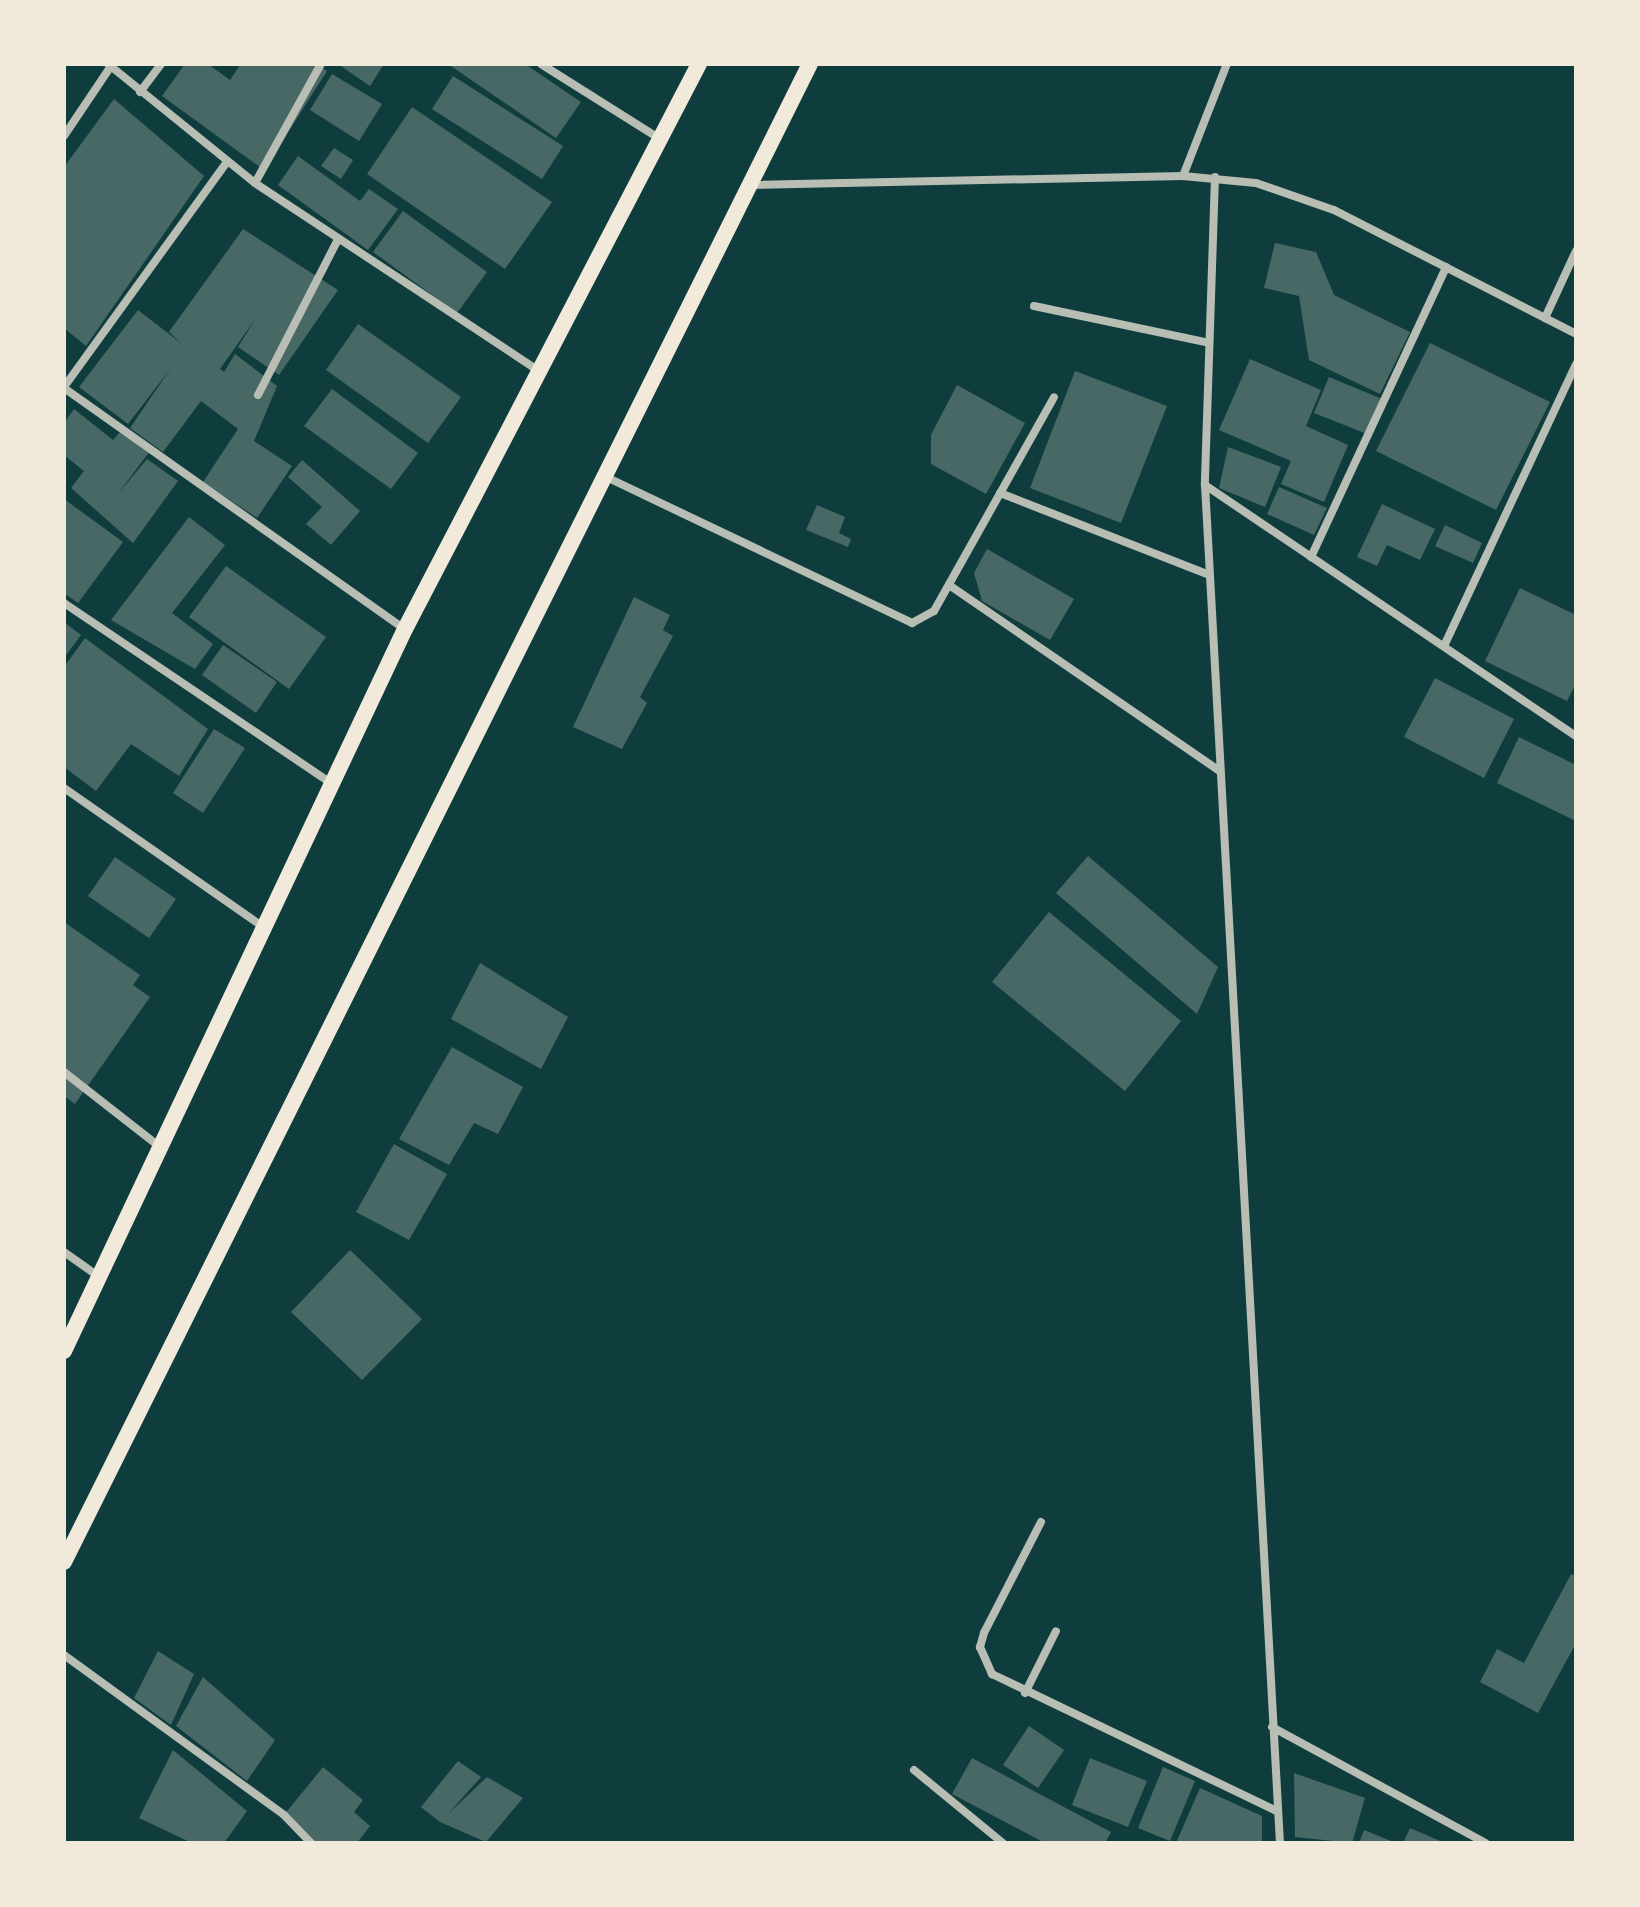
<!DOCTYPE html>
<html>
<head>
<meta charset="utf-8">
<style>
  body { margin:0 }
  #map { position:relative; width:1640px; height:1907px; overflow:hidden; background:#0f3d3e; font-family:"PT Sans Narrow",sans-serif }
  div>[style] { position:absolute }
  .building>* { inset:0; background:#486865 }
  .minor>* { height:8px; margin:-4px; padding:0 4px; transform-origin:4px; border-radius:4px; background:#b8beb3 }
  .secondary>* { height:16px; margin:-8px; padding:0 8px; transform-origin:8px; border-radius:8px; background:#f1e9da }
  span { translate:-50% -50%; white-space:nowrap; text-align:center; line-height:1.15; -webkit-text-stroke:6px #f1e9da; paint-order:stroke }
  .frame { position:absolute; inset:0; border:66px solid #f1e9da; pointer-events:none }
</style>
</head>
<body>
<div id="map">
  <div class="building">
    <i style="clip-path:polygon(185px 64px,208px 64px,230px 80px,241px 64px,317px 64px,327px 71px,264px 170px,162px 96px)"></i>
    <i style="clip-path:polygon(338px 64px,384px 64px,370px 86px)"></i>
    <i style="clip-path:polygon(448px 64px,525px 64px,581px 102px,556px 138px)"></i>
    <i style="clip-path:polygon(332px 74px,382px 104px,359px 141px,310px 110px)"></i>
    <i style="clip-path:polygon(453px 76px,563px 146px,542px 179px,432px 109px)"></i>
    <i style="clip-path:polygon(114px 99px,204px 176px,86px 346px,64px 328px,64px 167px)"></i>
    <i style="clip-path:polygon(412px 107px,552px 202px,505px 269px,367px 174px)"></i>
    <i style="clip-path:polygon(334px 148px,353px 160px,341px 179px,321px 166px)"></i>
    <i style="clip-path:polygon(298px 156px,360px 201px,369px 189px,398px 209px,368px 250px,278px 185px)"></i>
    <i style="clip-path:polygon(403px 211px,487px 272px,457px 313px,373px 252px)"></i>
    <i style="clip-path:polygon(243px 229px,338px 290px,279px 375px,238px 347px,256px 318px,220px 369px,224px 372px,235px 354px,277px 386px,254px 441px,292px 466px,257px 518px,203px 482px,238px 429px,201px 401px,163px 452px,130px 428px,171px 368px,128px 424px,79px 387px,138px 310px,182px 344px,169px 332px)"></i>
    <i style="clip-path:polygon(1275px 243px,1316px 252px,1334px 295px,1410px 332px,1380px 394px,1309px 360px,1299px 296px,1264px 288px)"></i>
    <i style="clip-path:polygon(358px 324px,461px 397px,428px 443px,326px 370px)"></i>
    <i style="clip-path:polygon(1430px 343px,1550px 402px,1496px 510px,1376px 451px)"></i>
    <i style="clip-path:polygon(1250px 359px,1321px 390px,1306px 426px,1348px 445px,1324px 502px,1281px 484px,1291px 461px,1219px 430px)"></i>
    <i style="clip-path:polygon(1075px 371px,1167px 406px,1121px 523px,1030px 488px)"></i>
    <i style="clip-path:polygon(1329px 377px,1382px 399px,1367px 434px,1314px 413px)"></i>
    <i style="clip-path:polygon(957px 385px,1025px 423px,986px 494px,931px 464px,931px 435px)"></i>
    <i style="clip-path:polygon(332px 389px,418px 453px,391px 489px,304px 426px)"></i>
    <i style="clip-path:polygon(74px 409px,113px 440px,123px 429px,150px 451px,117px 495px,147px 459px,178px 481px,133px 543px,71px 488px,84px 471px,64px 455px,64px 423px)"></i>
    <i style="clip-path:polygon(1228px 447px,1281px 467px,1265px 507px,1219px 488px)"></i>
    <i style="clip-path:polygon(302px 460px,360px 511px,331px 545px,306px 524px,322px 507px,288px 477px)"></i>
    <i style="clip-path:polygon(1279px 487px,1327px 508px,1314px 535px,1267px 514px)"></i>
    <i style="clip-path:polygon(64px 499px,123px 542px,78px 603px,64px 593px)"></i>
    <i style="clip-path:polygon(1382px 504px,1435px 529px,1420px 560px,1387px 545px,1377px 566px,1357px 557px)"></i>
    <i style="clip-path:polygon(817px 505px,845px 517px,839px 533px,851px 539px,848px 547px,806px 530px)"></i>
    <i style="clip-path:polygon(189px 517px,225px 545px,172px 613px,213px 644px,195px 669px,111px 620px)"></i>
    <i style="clip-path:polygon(1445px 525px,1482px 543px,1473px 563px,1435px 546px)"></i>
    <i style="clip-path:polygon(987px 549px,1074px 599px,1050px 640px,982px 601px,974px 573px)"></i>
    <i style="clip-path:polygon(226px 566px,326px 637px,289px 689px,189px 617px)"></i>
    <i style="clip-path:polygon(1520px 588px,1576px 615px,1576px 683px,1567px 701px,1485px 661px)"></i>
    <i style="clip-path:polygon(634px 597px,670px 615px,663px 630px,673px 636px,640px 697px,647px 703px,622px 749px,573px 727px)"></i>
    <i style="clip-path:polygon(64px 622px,81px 635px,64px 658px)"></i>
    <i style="clip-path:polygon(85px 638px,208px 729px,179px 776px,131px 744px,96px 791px,64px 767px,64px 667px)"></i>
    <i style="clip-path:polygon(223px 645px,277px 682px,256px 713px,202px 675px)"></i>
    <i style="clip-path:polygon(1435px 678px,1514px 719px,1484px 778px,1404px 737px)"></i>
    <i style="clip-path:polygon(214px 729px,245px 748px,203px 813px,173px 793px)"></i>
    <i style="clip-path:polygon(1519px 737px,1576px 765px,1576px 821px,1497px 783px)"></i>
    <i style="clip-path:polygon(1088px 856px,1218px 967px,1197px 1014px,1056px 893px)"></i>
    <i style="clip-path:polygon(115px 857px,176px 899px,149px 938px,88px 896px)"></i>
    <i style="clip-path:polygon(1049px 912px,1181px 1021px,1125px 1091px,992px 982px)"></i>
    <i style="clip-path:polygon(64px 922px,140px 975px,133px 985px,150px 997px,75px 1104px,64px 1096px)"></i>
    <i style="clip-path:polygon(480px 963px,568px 1017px,541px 1069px,451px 1019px)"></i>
    <i style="clip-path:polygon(452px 1047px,523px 1087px,498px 1134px,474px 1123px,449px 1165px,399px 1139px)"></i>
    <i style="clip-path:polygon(394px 1144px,447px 1174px,409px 1240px,356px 1212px)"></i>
    <i style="clip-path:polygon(350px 1250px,422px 1319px,362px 1380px,291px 1312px)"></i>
    <i style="clip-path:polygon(1571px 1574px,1576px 1576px,1576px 1643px,1538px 1713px,1480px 1682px,1497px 1649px,1524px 1663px)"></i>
    <i style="clip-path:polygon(158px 1651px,194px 1674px,171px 1725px,134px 1698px)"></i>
    <i style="clip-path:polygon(203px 1677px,275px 1740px,247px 1781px,176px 1726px)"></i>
    <i style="clip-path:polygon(1029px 1726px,1064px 1750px,1038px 1788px,1003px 1765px)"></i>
    <i style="clip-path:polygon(173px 1750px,247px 1811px,224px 1843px,192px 1843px,139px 1818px)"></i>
    <i style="clip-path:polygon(972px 1758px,1111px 1832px,1105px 1843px,1045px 1843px,952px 1794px)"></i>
    <i style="clip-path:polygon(1090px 1758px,1147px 1781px,1128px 1827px,1072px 1805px)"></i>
    <i style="clip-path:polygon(458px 1761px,481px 1777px,448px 1814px,487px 1777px,523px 1798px,486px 1842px,440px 1822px,421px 1807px)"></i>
    <i style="clip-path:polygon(323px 1767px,363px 1800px,354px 1812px,370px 1826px,357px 1843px,313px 1843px,284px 1815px)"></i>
    <i style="clip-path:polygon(1163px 1767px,1195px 1781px,1170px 1841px,1138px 1828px)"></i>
    <i style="clip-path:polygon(1294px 1773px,1365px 1798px,1352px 1843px,1295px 1837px)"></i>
    <i style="clip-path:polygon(1200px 1788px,1262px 1816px,1262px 1843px,1176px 1843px)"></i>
    <i style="clip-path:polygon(1410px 1828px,1445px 1843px,1403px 1843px)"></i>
    <i style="clip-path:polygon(1364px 1830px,1396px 1843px,1359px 1843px)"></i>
  </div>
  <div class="minor">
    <i style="left:108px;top:64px;width:189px;rotate:39deg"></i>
    <i style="left:255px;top:183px;width:338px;rotate:33.5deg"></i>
    <i style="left:541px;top:64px;width:141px;rotate:32.2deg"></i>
    <i style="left:140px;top:92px;width:35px;rotate:-53deg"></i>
    <i style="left:64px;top:136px;width:84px;rotate:-56.1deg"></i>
    <i style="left:1183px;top:176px;width:120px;rotate:-68.6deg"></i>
    <i style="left:1215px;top:177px;width:308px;rotate:91.9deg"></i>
    <i style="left:1205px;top:485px;width:1360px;rotate:86.84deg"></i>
    <i style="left:255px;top:183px;width:136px;rotate:-61deg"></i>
    <i style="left:748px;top:185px;width:435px;rotate:-1.2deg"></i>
    <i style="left:1183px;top:176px;width:73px;rotate:5.5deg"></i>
    <i style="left:1256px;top:183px;width:83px;rotate:19.1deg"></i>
    <i style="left:1334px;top:210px;width:272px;rotate:27.1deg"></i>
    <i style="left:1034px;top:306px;width:179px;rotate:11.9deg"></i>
    <i style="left:1545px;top:318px;width:74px;rotate:-65.2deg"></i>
    <i style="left:64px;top:387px;width:278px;rotate:-54.1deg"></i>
    <i style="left:64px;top:388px;width:418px;rotate:35.3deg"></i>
    <i style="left:258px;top:395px;width:173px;rotate:-62.8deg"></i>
    <i style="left:602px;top:475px;width:344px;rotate:25.5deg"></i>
    <i style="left:912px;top:623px;width:25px;rotate:-29deg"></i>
    <i style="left:934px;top:611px;width:245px;rotate:-60.7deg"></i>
    <i style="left:1205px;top:485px;width:448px;rotate:34.1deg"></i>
    <i style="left:1000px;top:493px;width:225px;rotate:21.4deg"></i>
    <i style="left:1311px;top:557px;width:320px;rotate:-65deg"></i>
    <i style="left:949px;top:585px;width:329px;rotate:34.5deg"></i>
    <i style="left:64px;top:603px;width:323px;rotate:34deg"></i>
    <i style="left:1444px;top:646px;width:311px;rotate:-64.9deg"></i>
    <i style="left:64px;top:788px;width:243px;rotate:34.9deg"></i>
    <i style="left:64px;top:1072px;width:122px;rotate:38deg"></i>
    <i style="left:64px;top:1252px;width:42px;rotate:35.2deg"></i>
    <i style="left:1041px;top:1522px;width:125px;rotate:117.2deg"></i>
    <i style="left:984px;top:1633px;width:15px;rotate:106deg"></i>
    <i style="left:980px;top:1647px;width:30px;rotate:66deg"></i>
    <i style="left:992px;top:1674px;width:316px;rotate:25.7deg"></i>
    <i style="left:64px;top:1655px;width:272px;rotate:36deg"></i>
    <i style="left:284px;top:1815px;width:39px;rotate:46deg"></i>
    <i style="left:1025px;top:1693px;width:69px;rotate:-63.4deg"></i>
    <i style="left:1272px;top:1727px;width:243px;rotate:28.5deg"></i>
    <i style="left:914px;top:1770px;width:115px;rotate:39.4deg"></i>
  </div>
  <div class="secondary">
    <i style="left:64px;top:1351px;width:798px;rotate:-64.72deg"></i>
    <i style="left:405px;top:629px;width:637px;rotate:-62.51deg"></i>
    <i style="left:64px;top:1562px;width:1673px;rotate:-63.53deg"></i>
  </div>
  <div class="frame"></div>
</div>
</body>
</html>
